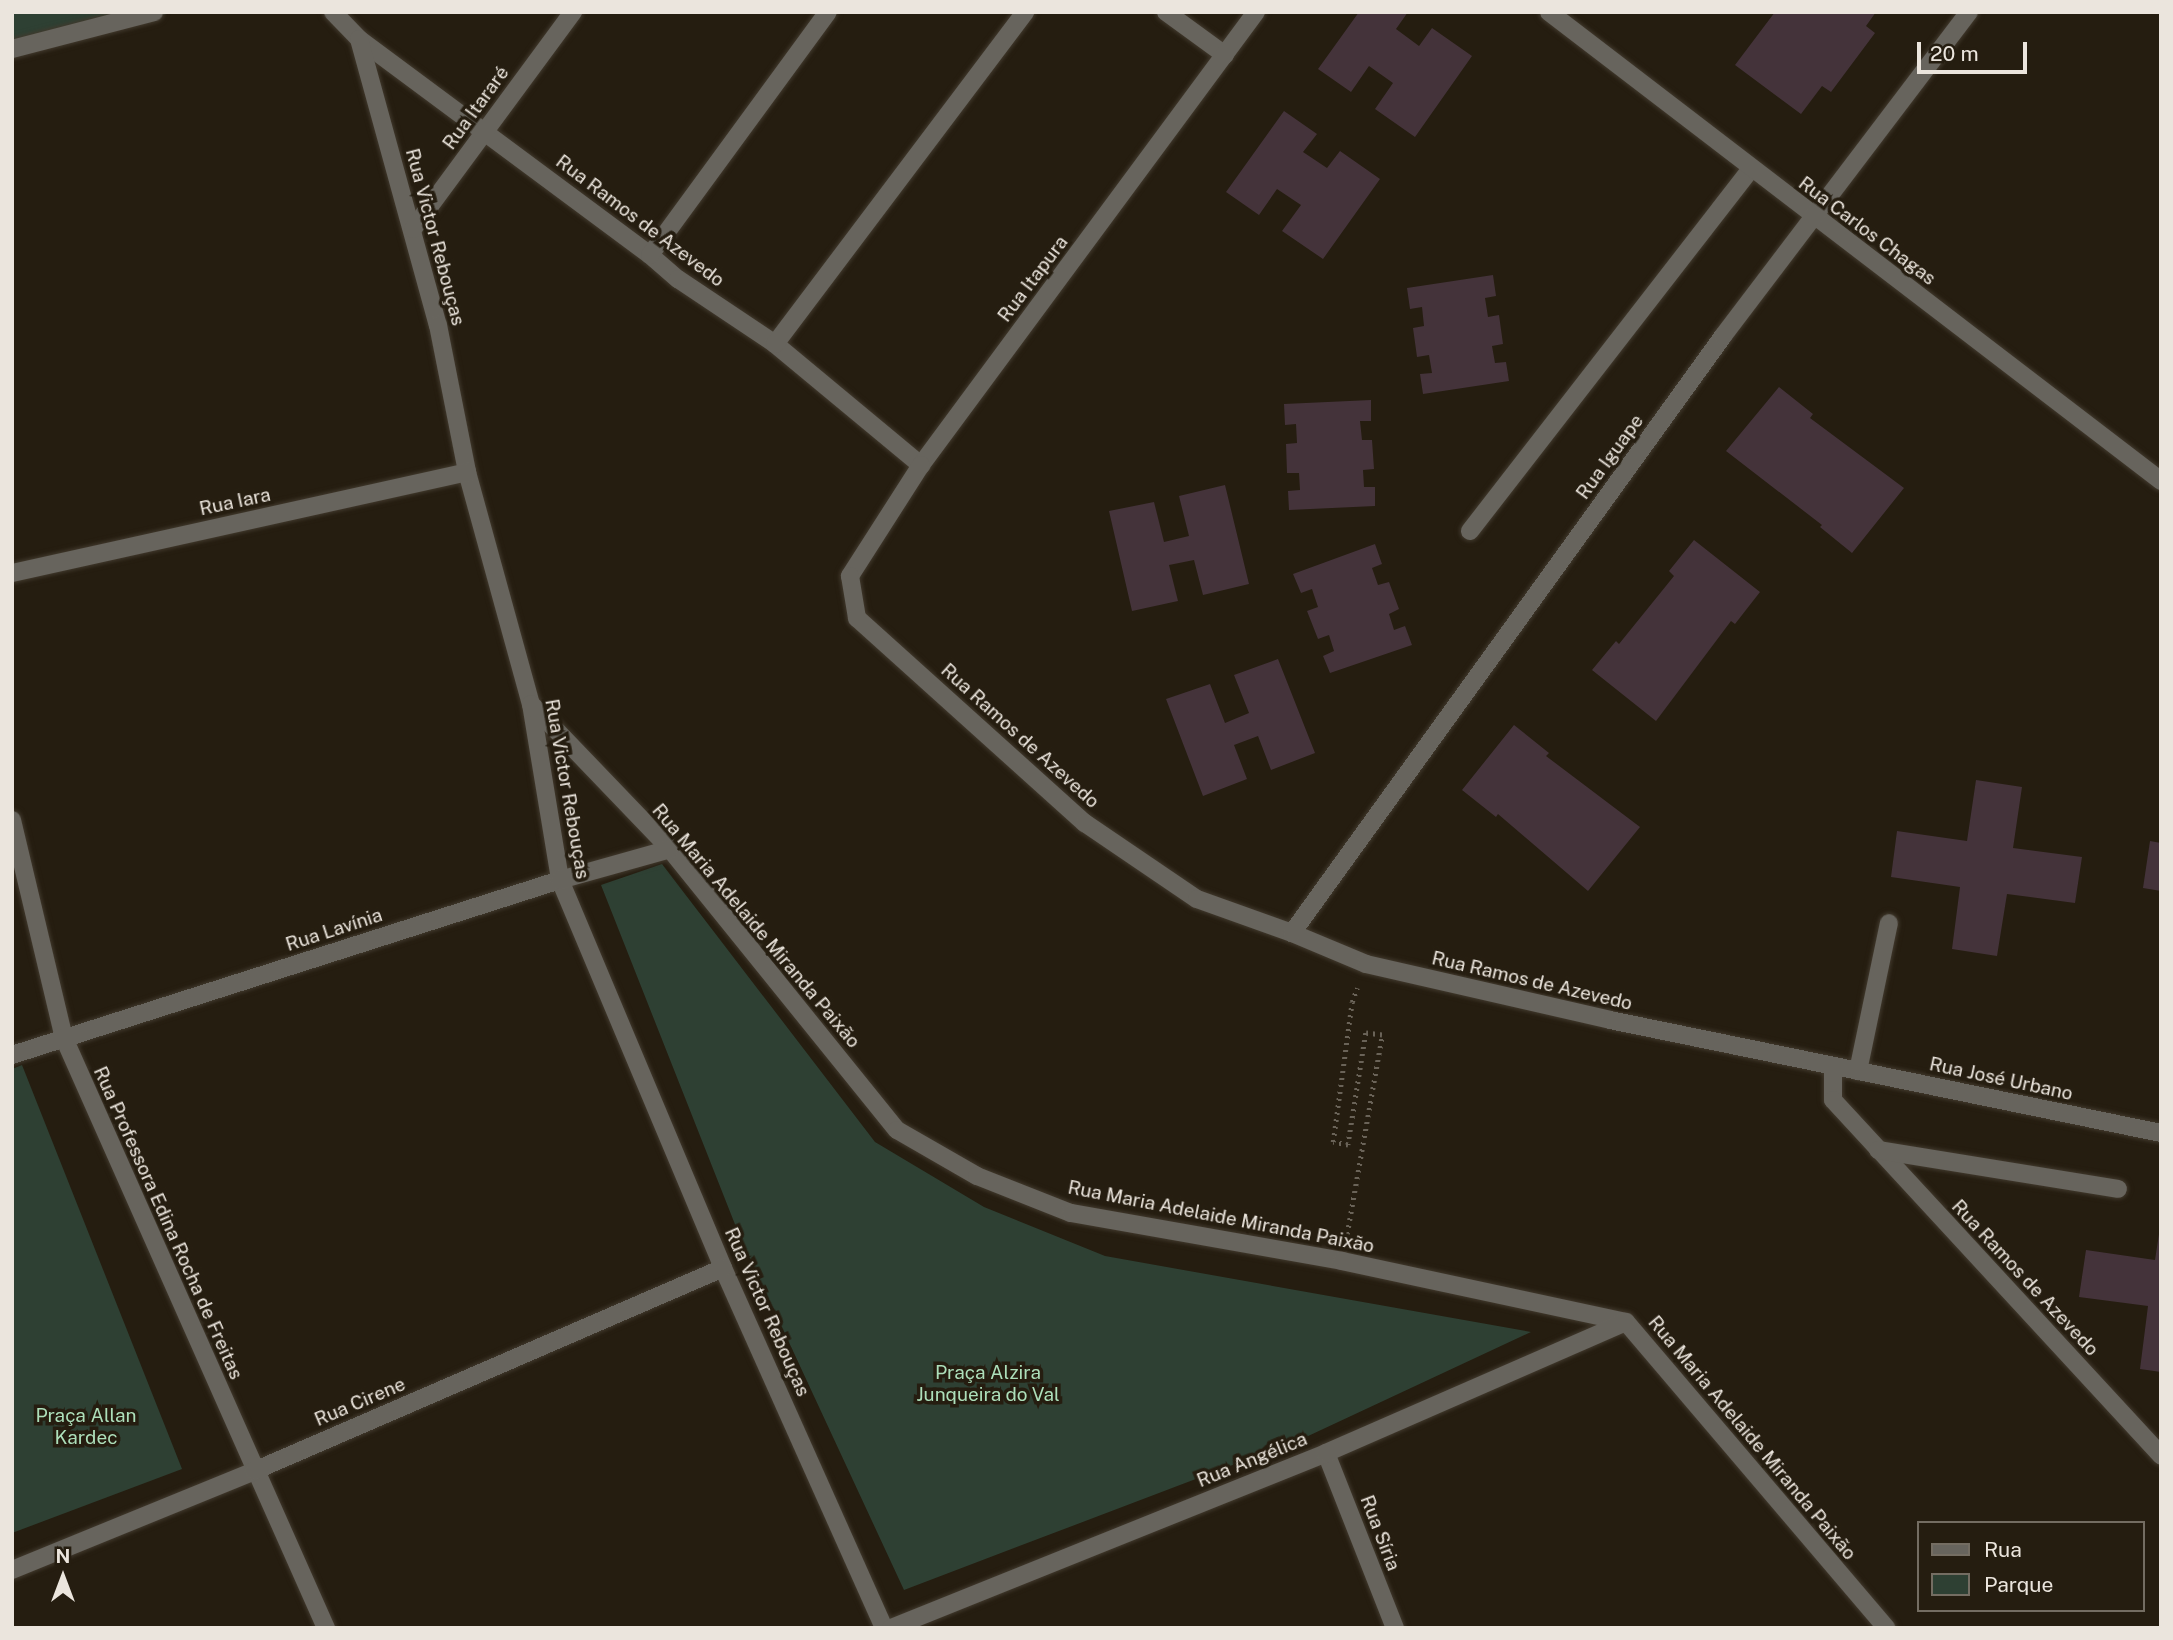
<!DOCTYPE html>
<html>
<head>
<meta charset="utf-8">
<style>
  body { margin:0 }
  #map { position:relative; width:2173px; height:1640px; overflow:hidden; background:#251d10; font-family:"Public Sans",sans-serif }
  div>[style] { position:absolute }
  .green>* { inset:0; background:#2e4033 }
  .building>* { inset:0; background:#44333a }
  .path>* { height:4.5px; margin-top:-2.25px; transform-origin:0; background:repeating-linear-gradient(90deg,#6a6358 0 2px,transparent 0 7px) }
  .roads { filter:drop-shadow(0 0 2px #41392d) drop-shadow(0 0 2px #41392d) }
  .lane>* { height:18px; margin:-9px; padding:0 9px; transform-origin:9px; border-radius:9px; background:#67645d }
  .street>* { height:18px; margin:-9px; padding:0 9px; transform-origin:9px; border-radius:9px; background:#67645d }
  span { translate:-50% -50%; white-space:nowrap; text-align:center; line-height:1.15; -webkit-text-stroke:7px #251d10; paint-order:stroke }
  .street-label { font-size:19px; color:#ebe5dd }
  .park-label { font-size:19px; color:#addfba }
  .frame { position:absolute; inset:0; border:14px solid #ebe5dd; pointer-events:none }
  .legend { position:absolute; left:1917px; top:1521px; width:228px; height:91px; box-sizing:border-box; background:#251d10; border:2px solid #746d62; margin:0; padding:9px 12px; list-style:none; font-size:21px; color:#ebe5dd }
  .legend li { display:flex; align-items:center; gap:14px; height:35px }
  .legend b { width:35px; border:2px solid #746d62 }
  .north { position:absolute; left:28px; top:1542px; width:70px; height:70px; -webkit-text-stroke:5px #251d10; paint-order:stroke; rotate:0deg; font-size:19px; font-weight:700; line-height:28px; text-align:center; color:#ebe5dd }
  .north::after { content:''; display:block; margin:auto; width:24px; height:32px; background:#ebe5dd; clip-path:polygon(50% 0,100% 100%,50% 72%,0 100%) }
  .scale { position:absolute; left:1917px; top:42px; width:110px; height:32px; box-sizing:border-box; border:4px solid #ebe5dd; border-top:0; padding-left:9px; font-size:21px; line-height:24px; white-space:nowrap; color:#ebe5dd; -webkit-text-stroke:5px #251d10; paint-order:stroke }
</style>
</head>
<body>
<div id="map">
  <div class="green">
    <i style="clip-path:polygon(12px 12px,175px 12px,12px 50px)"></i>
    <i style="clip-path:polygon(662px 864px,875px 1142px,984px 1207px,1105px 1256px,1531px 1332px,1306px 1437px,904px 1590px,740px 1237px,601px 885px)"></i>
    <i style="clip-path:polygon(22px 1065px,182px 1469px,12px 1533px,12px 1069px)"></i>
  </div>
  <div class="building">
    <i style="clip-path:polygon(1359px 12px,1408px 12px,1396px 29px,1419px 46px,1432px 28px,1472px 56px,1415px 137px,1375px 109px,1393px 83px,1369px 66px,1351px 92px,1318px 69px)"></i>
    <i style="clip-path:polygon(1775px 12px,1876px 12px,1866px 26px,1875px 33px,1831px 92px,1822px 86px,1801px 114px,1735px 65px)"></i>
    <i style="clip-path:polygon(1284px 111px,1317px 134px,1303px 152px,1327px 168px,1340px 151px,1380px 179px,1323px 259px,1282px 231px,1301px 205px,1277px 189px,1259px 215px,1226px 192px)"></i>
    <i style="clip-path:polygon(1493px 275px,1496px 296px,1485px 298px,1488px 317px,1499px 315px,1503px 344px,1492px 346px,1495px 363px,1506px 362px,1509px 381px,1423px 394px,1420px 374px,1432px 373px,1429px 355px,1417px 357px,1413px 328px,1424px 326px,1422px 307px,1410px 309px,1407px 288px)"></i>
    <i style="clip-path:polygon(1779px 387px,1813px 414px,1810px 418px,1904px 488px,1852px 553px,1820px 527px,1822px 525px,1726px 451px)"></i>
    <i style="clip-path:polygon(1371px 400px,1371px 421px,1360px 421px,1362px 440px,1372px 440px,1374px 469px,1363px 470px,1364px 487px,1375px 487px,1375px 506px,1289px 510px,1288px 491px,1300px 490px,1299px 473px,1287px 473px,1286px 444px,1297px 443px,1296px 424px,1285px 425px,1284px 404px)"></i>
    <i style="clip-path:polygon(1225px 485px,1249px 584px,1203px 595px,1194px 560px,1169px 565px,1178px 601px,1132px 611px,1109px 511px,1154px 502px,1164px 542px,1189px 536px,1179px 496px)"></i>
    <i style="clip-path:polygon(1694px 540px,1760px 592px,1735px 624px,1731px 621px,1656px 721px,1592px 670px,1616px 641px,1619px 644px,1674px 576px,1669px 571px)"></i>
    <i style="clip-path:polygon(1375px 544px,1382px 564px,1372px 568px,1378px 585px,1389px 582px,1399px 609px,1389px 614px,1394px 630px,1405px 626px,1412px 645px,1330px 673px,1323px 656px,1334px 651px,1329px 635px,1318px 639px,1307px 611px,1318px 607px,1312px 589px,1301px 593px,1293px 574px)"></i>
    <i style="clip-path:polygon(1278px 659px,1315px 753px,1271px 770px,1258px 736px,1234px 745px,1247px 779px,1203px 796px,1166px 699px,1210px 684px,1225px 723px,1249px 713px,1234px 675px)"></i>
    <i style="clip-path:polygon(1514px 725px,1549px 753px,1546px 756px,1640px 827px,1588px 891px,1498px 814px,1496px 817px,1462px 790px)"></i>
    <i style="clip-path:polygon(1976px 780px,2022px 787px,2013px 848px,2082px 857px,2075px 903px,2007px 894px,1997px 956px,1952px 949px,1960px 887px,1891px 877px,1897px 831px,1967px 841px)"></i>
    <i style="clip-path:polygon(2150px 841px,2161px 843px,2161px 891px,2143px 888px)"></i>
    <i style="clip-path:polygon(2159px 1234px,2161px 1234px,2161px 1372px,2140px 1369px,2148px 1306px,2079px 1297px,2086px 1250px,2155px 1260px)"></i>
  </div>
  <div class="path">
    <i style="left:1347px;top:1234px;width:202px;rotate:-80deg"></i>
    <i style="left:1382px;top:1035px;width:16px;rotate:-173deg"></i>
    <i style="left:1366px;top:1033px;width:113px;rotate:99.1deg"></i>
    <i style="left:1348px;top:1145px;width:15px;rotate:-169deg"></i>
    <i style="left:1333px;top:1142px;width:141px;rotate:-82.3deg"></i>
    <i style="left:1352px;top:1002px;width:15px;rotate:-70deg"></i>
  </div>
  <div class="roads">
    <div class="lane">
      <i style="left:1470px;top:531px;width:458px;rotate:-52.2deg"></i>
      <i style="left:1833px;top:1066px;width:34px;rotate:90deg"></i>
      <i style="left:1833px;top:1100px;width:484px;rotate:47.3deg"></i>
      <i style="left:1858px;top:1071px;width:151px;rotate:-78.2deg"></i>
      <i style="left:1878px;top:1150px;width:243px;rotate:9.2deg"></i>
    </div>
    <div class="street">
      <i style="left:333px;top:12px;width:37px;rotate:46deg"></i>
      <i style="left:359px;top:39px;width:362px;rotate:36.6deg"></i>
      <i style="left:650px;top:255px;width:37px;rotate:41deg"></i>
      <i style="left:678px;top:279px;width:117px;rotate:33.8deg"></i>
      <i style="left:775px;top:344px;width:190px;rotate:39.7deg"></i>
      <i style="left:1166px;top:12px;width:73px;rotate:36.1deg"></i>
      <i style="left:1256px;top:12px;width:563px;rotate:126.48deg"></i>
      <i style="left:921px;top:465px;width:132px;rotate:122.6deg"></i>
      <i style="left:850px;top:576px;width:43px;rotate:80.5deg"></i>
      <i style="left:857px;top:618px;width:307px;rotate:42deg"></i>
      <i style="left:1085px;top:823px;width:135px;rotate:34.2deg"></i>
      <i style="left:1197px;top:899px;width:101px;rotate:19.7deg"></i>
      <i style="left:1292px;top:933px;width:80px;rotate:22.7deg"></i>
      <i style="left:1366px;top:964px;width:250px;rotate:12.9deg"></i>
      <i style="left:1610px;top:1020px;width:562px;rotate:11.59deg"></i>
      <i style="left:1549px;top:12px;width:771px;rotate:37.46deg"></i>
      <i style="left:359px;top:39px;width:297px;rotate:74.6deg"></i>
      <i style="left:438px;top:325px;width:150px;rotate:78.8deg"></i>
      <i style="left:467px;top:472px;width:241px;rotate:74.6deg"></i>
      <i style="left:531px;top:704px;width:178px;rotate:80.6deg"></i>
      <i style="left:560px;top:880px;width:421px;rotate:67.2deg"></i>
      <i style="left:723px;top:1268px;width:394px;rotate:65.9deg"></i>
      <i style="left:12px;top:49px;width:147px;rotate:-14.6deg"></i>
      <i style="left:413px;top:229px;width:270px;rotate:-53.6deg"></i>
      <i style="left:650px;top:255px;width:301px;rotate:-53.8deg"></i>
      <i style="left:775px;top:344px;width:416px;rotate:-53deg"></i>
      <i style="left:12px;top:573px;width:466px;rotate:-12.5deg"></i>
      <i style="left:531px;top:704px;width:201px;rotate:46.2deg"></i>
      <i style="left:670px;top:849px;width:361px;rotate:51.1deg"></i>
      <i style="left:897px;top:1130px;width:92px;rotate:29.9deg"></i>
      <i style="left:977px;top:1176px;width:101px;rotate:21.5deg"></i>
      <i style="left:1071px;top:1213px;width:275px;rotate:10deg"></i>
      <i style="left:1342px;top:1261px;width:290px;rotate:12.1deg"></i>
      <i style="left:1626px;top:1322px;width:402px;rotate:49.6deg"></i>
      <i style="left:12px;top:820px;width:224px;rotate:76.6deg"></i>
      <i style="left:64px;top:1038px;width:646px;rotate:66.06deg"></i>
      <i style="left:1292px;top:933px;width:736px;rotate:-54.17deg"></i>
      <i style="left:1723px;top:336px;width:407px;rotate:-52.8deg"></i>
      <i style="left:12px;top:1055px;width:575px;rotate:-17.71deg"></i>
      <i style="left:560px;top:880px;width:114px;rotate:-15.7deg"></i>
      <i style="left:1326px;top:1453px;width:188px;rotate:68.5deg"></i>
      <i style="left:12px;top:1570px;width:261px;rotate:-22.2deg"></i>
      <i style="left:254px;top:1471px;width:511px;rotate:-23.4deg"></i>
      <i style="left:891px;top:1628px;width:469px;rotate:-21.9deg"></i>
      <i style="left:1326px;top:1453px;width:327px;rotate:-23.6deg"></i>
    </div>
  </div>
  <div class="street-label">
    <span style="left:476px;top:108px;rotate:-54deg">Rua Itararé</span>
    <span style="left:640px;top:221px;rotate:37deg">Rua Ramos de Azevedo</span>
    <span style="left:1867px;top:231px;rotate:37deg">Rua Carlos Chagas</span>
    <span style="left:435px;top:237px;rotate:75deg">Rua Victor Rebouças</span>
    <span style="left:1033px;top:279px;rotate:-53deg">Rua Itapura</span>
    <span style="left:1610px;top:457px;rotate:-54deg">Rua Iguape</span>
    <span style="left:235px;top:502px;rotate:-12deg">Rua Iara</span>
    <span style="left:1020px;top:736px;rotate:42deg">Rua Ramos de Azevedo</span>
    <span style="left:567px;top:789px;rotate:80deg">Rua Victor Rebouças</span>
    <span style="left:756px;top:926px;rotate:50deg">Rua Maria Adelaide Miranda Paixão</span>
    <span style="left:334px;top:930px;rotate:-18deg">Rua Lavínia</span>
    <span style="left:1532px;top:981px;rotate:13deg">Rua Ramos de Azevedo</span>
    <span style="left:2001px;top:1079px;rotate:12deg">Rua José Urbano</span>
    <span style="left:1221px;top:1217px;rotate:11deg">Rua Maria Adelaide Miranda Paixão</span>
    <span style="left:168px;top:1223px;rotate:66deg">Rua Professora Edina Rocha de Freitas</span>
    <span style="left:2025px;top:1278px;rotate:47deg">Rua Ramos de Azevedo</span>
    <span style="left:767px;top:1312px;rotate:66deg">Rua Victor Rebouças</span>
    <span style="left:360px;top:1402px;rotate:-23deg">Rua Cirene</span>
    <span style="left:1752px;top:1438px;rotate:50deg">Rua Maria Adelaide Miranda Paixão</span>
    <span style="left:1252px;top:1460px;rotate:-22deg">Rua Angélica</span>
    <span style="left:1380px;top:1533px;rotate:69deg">Rua Síria</span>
  </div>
  <div class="park-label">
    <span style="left:988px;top:1384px">Praça Alzira<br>Junqueira do Val</span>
    <span style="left:86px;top:1427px">Praça Allan<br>Kardec</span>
  </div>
  <div class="frame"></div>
  <ul class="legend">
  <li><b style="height:9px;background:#67645d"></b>Rua</li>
  <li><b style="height:19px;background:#2e4033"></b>Parque</li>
  </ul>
  <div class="north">N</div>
  <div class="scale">20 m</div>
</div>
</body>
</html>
